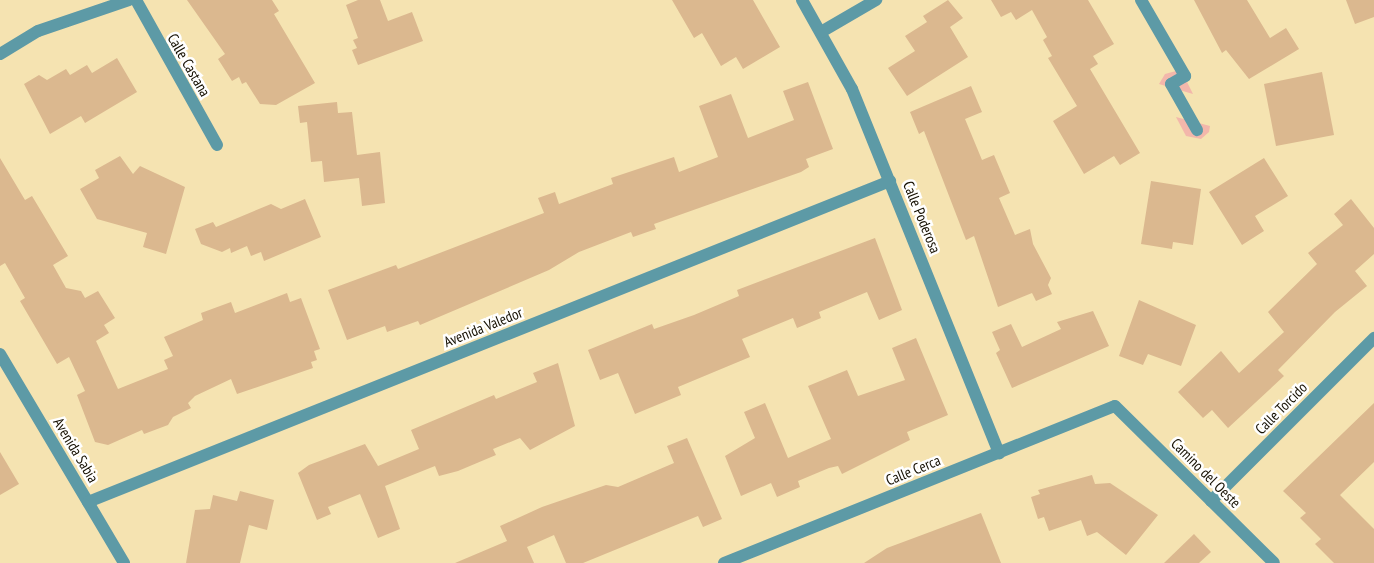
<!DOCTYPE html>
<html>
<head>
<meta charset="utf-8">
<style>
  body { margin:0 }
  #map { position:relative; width:1374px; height:563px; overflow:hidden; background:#f5e3b1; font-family:"PT Sans Narrow",sans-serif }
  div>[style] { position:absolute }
  .green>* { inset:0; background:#f3b7ab }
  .building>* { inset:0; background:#dbb88f }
  .street>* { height:12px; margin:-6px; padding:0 6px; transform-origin:6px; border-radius:6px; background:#5d9aa6 }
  span { translate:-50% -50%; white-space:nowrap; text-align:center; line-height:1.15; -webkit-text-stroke:5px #fff; paint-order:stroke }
  .street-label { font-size:15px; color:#150f00 }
</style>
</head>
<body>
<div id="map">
  <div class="green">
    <i style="clip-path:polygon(1176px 71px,1183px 74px,1193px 94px,1159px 84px,1165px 74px)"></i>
    <i style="clip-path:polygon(1176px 117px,1210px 126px,1209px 132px,1201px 139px,1186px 136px)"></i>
  </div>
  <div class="building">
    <i style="clip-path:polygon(187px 0,272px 0,279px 11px,274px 14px,315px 83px,276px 105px,260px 104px,246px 82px,242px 84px,239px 77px,232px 81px,218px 59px,225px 54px)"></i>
    <i style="clip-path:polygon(358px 0,380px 0,388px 21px,412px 12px,423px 41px,358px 65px,352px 50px,357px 48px,353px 40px,358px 38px,346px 5px)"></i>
    <i style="clip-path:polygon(672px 0,753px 0,780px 47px,743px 69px,736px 57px,721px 66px,702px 33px,694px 38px)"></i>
    <i style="clip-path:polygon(948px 0,963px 18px,950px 27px,968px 57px,907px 96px,888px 68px,915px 51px,905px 36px,927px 22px,923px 16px)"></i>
    <i style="clip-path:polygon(991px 0,1088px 0,1114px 44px,1093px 56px,1098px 64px,1090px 69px,1140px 153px,1120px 165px,1114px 156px,1084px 174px,1053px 121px,1077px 106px,1048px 58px,1052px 56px,1043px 40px,1047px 37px,1032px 10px,1016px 20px,1011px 12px,1001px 17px)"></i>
    <i style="clip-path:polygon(1194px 0,1247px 0,1270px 38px,1286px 28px,1299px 49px,1249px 79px,1226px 50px,1222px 53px)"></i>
    <i style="clip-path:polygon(1346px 0,1374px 0,1374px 17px,1355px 24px)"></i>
    <i style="clip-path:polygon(117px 58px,137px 92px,85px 123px,81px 116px,50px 134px,24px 84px,39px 75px,47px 80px,66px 69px,70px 75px,87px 65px,92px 73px)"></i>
    <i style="clip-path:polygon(1322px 72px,1334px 135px,1276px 146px,1264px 84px)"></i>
    <i style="clip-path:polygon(808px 82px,833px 149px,806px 159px,809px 167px,801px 172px,654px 224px,656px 229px,633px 237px,631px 232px,579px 252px,549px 270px,420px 325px,418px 321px,387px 332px,385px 326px,347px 340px,328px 290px,396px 265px,398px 269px,544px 213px,538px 198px,555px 192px,559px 204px,613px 184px,611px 178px,674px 157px,679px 172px,718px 157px,699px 106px,731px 94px,748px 138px,794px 120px,783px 91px)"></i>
    <i style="clip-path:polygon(971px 86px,982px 112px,965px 119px,982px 160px,994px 155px,1010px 193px,999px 198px,1015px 235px,1030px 229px,1033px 244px,1051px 278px,1048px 285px,1052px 294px,1036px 301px,1032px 293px,998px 307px,974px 236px,966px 240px,924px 131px,919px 134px,910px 112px)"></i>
    <i style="clip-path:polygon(337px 102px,338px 113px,352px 112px,357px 155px,380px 152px,385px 203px,362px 206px,359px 178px,324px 182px,322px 161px,311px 162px,307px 122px,300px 123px,298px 106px)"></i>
    <i style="clip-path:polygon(120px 156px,133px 174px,140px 166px,185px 187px,166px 254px,143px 247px,147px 233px,97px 219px,80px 189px,99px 178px,95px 170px)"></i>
    <i style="clip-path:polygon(0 158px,25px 200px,32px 196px,68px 256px,53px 265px,66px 288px,81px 291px,85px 298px,98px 291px,115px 318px,104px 325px,109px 333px,96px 341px,118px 389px,168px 369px,164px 360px,173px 356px,164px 337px,203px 320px,201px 313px,231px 302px,235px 313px,287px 293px,290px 302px,301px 298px,320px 349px,314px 351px,317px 360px,311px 362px,313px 368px,237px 394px,231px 379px,195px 396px,188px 403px,191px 408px,173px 417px,168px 425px,144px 434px,142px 430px,108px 445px,95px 442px,77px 395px,85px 391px,69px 357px,57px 364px,20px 301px,25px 298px,5px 263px,0 266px)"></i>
    <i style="clip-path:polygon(1264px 158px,1288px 196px,1255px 216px,1264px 231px,1242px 245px,1209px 192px)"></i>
    <i style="clip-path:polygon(1151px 181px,1201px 189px,1193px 245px,1173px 242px,1172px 249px,1141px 244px)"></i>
    <i style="clip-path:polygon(305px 199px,321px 237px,264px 261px,261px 252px,251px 256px,247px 246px,231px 253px,230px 248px,222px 252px,201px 244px,195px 229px,213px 222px,216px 227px,271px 204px,281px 209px)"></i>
    <i style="clip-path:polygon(1351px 199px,1374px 228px,1374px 254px,1355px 271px,1367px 286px,1335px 312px,1278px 370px,1284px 376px,1228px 428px,1212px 410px,1203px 418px,1178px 392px,1221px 351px,1239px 373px,1284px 332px,1268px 312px,1317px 264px,1308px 253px,1343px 225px,1334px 214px)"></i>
    <i style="clip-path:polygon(875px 238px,902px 310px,879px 320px,867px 292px,819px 312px,821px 318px,797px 328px,793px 318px,742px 339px,750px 357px,678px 387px,681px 395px,635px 414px,618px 373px,600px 380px,588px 350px,652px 324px,654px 329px,694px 315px,739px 296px,737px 290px)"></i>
    <i style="clip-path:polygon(1139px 300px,1196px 325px,1181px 366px,1148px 354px,1143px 365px,1119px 356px)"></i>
    <i style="clip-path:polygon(1093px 311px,1109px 346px,1012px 388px,996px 353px,1000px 350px,992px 332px,1011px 324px,1022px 347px,1061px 329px,1057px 322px)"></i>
    <i style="clip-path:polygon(916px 338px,948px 415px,907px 432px,910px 440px,842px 474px,838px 466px,829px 468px,798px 481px,800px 487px,777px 497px,771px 483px,741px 496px,725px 456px,755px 438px,744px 412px,765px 403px,788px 458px,831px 439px,808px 386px,847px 370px,858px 396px,905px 380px,892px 348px)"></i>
    <i style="clip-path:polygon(558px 363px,575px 426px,530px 450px,520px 438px,493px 449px,496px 455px,458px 471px,439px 476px,435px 466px,385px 486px,400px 529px,378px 538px,360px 494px,328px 507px,331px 514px,317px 520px,298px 473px,309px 465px,365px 444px,378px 466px,419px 449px,411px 430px,494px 395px,496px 399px,537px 382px,533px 373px)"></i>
    <i style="clip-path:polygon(1374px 403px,1374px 462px,1340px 495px,1374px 529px,1374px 563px,1334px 563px,1315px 544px,1321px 539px,1300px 518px,1306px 513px,1283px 491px)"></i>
    <i style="clip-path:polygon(687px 438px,722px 519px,703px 527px,698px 516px,583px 563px,566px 563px,554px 535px,527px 547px,534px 563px,455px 563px,507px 541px,500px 526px,542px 507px,606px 485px,618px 487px,674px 463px,667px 446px)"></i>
    <i style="clip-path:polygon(0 452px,19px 484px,0 495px)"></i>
    <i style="clip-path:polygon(1092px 475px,1095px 484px,1110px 483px,1158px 515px,1126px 555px,1097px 532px,1087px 536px,1081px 520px,1049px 531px,1044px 517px,1038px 519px,1031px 497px,1040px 494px,1038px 490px)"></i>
    <i style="clip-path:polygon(240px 491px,274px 500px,267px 530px,249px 525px,240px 563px,186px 563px,195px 510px,210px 509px,213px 495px,237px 501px)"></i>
    <i style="clip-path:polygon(981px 513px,1001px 563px,864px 563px,887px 548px)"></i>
    <i style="clip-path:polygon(1194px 534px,1211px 552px,1199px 563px,1164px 563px)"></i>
  </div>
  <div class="street">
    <i style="left:136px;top:0;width:166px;rotate:60.8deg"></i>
    <i style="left:802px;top:0;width:102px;rotate:60.7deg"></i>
    <i style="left:852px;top:89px;width:393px;rotate:68deg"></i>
    <i style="left:1141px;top:0;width:88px;rotate:59.9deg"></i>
    <i style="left:1185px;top:76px;width:16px;rotate:150deg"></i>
    <i style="left:1171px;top:84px;width:53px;rotate:60.5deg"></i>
    <i style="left:821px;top:32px;width:64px;rotate:-30.2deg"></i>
    <i style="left:0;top:54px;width:44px;rotate:-31.2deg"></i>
    <i style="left:38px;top:31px;width:96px;rotate:-18.8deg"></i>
    <i style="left:0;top:354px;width:243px;rotate:59.3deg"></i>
    <i style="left:1211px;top:501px;width:231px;rotate:-45deg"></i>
    <i style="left:88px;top:502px;width:864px;rotate:-21.81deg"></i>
    <i style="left:724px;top:563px;width:421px;rotate:-21.9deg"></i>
    <i style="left:1115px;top:406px;width:223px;rotate:44.6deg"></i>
  </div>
  <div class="street-label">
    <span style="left:189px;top:65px;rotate:60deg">Calle Castana</span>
    <span style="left:922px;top:217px;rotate:68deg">Calle Poderosa</span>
    <span style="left:483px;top:327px;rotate:-22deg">Avenida Valedor</span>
    <span style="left:1281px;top:408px;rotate:-45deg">Calle Torcido</span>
    <span style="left:76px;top:450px;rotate:59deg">Avenida Sabia</span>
    <span style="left:913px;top:470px;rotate:-22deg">Calle Cerca</span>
    <span style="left:1206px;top:473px;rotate:45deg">Camino del Oeste</span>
  </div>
</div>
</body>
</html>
